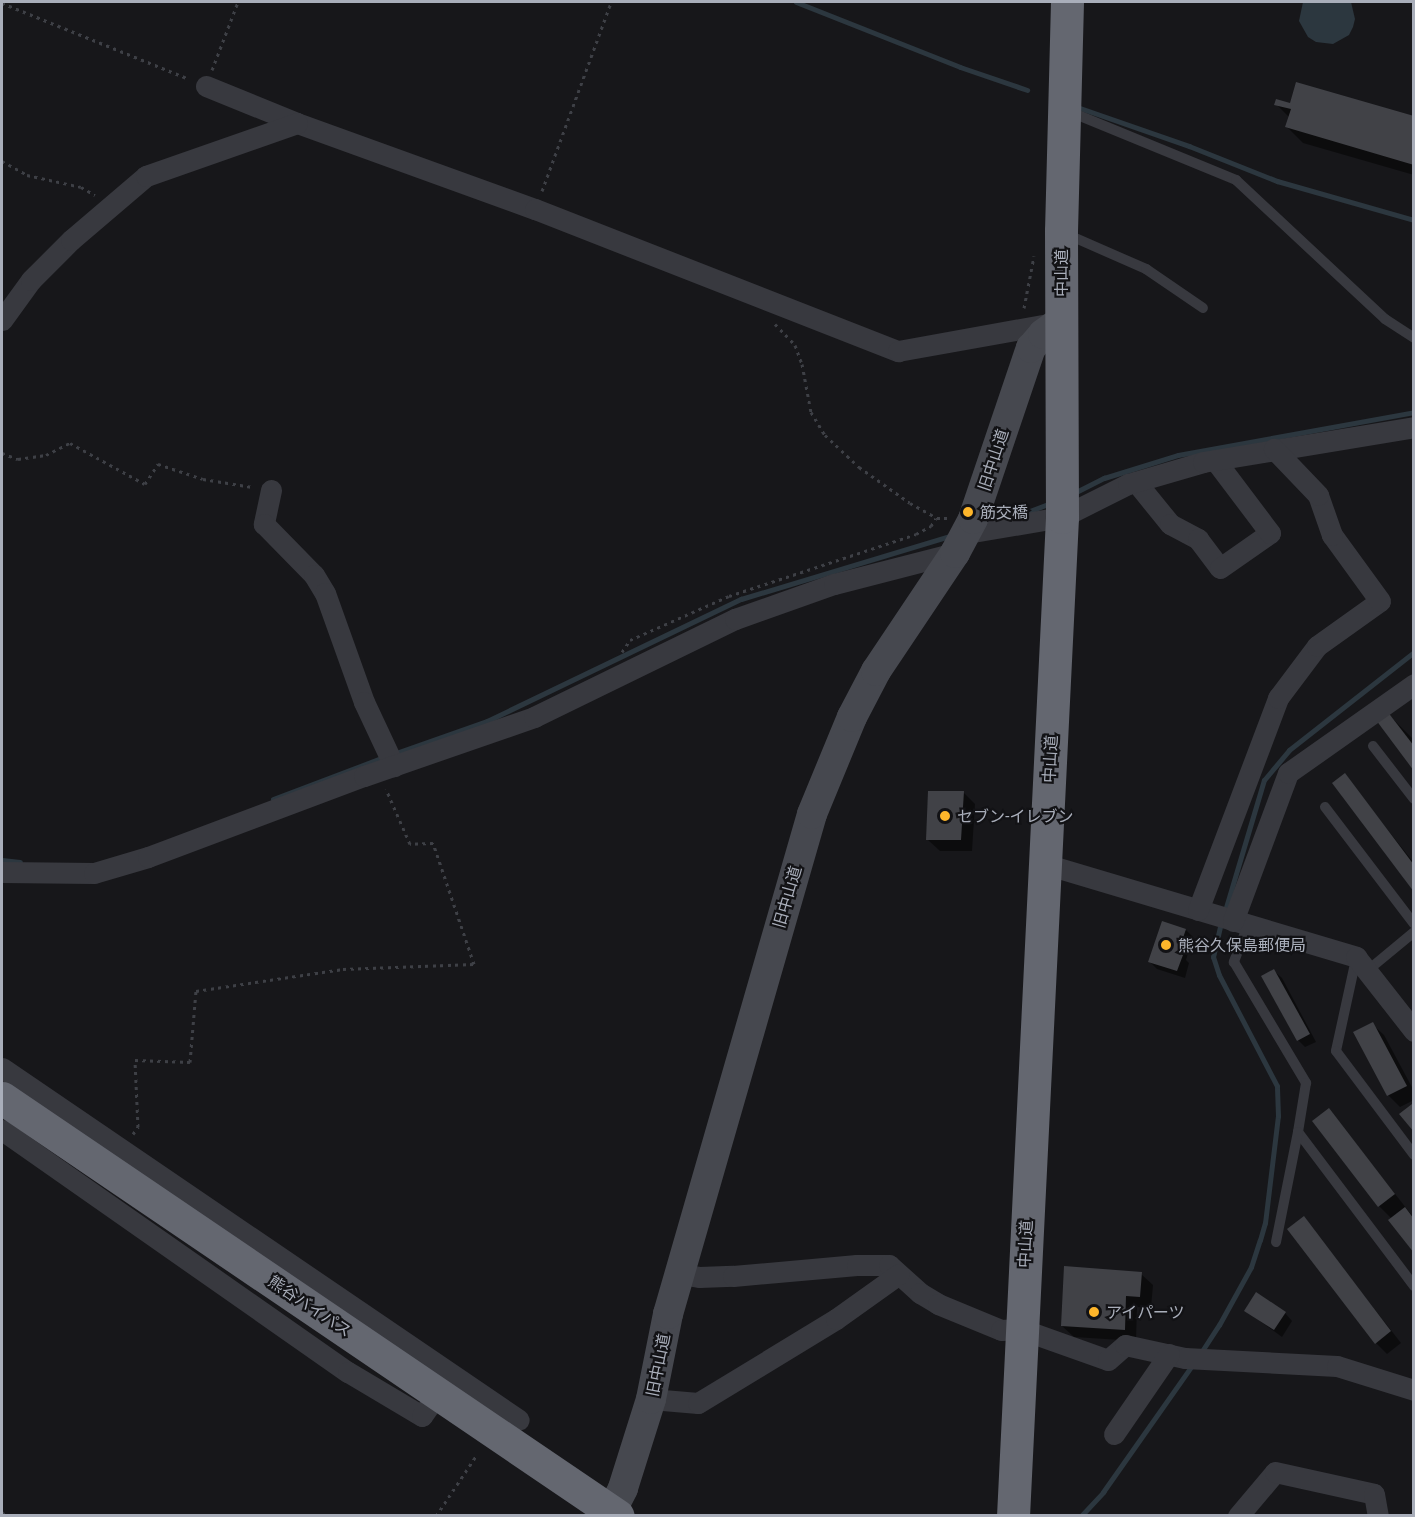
<!DOCTYPE html>
<html>
<head>
<meta charset="utf-8">
<style>
  body { margin:0 }
  #map { position:relative; width:1415px; height:1517px; overflow:hidden; background:#17171a; font-family:Ubuntu,"Noto Sans JP",sans-serif }
  div>[style] { position:absolute }
  .water>* { inset:0; background:#2c373f }
  .shadow>* { inset:0; background:#0007 }
  .stream>* { height:5px; margin:-2.5px; padding:0 2.5px; transform-origin:2.5px; border-radius:2.5px; background:#2c373f }
  .building>* { inset:0; background:#414247 }
  .path>* { height:3px; margin-top:-1.5px; transform-origin:0; background:repeating-linear-gradient(90deg,#3e4046 0 3px,transparent 0 7.5px) }
  .lane>* { height:10px; margin:-5px; padding:0 5px; transform-origin:5px; border-radius:5px; background:#38393f }
  .street>* { height:21px; margin:-10.5px; padding:0 10.5px; transform-origin:10.5px; border-radius:10.5px; background:#38393f }
  .secondary>* { height:30px; margin:-15px; padding:0 15px; transform-origin:15px; border-radius:15px; background:#46484f }
  .highway>* { height:33px; margin:-16.5px; padding:0 16.5px; transform-origin:16.5px; border-radius:16.5px; background:#646770 }
  .dots>* { width:16px; height:16px; translate:-50% -50%; box-sizing:border-box; border:3px solid #121215; border-radius:50% }
  span { translate:-50% -50%; white-space:nowrap; text-align:center; line-height:1.15; -webkit-text-stroke:4.5px #121215; paint-order:stroke }
  .street-label { font-size:16px; color:#a9aeba }
  .poi-label { font-size:16px; color:#a9aeba }
  .left { translate:0 -50%; text-align:left }
  .frame { position:absolute; inset:0; border:3px solid #a9aeba; pointer-events:none }
</style>
</head>
<body>
<div id="map">
  <div class="water">
    <i style="clip-path:polygon(1303px 2px,1351px 2px,1355px 19px,1353px 27px,1349px 35px,1333px 44px,1316px 42px,1308px 37px,1299px 21px)"></i>
  </div>
  <div class="shadow">
    <i style="clip-path:polygon(1276px 104px,1414px 117px,1414px 175px,1303px 143px,1287px 127px,1290px 118px)"></i>
    <i style="clip-path:polygon(1387px 713px,1414px 740px,1414px 768px)"></i>
    <i style="clip-path:polygon(1344px 775px,1414px 863px,1414px 890px)"></i>
    <i style="clip-path:polygon(964px 793px,975px 804px,972px 851px,940px 851px,928px 840px)"></i>
    <i style="clip-path:polygon(1186px 930px,1193px 937px,1186px 960px,1189px 963px,1185px 978px,1157px 969px,1150px 962px)"></i>
    <i style="clip-path:polygon(1274px 971px,1282px 978px,1316px 1042px,1305px 1047px,1298px 1040px)"></i>
    <i style="clip-path:polygon(1372px 1024px,1384px 1035px,1414px 1091px,1414px 1100px,1400px 1107px,1388px 1095px,1355px 1033px)"></i>
    <i style="clip-path:polygon(1329px 1110px,1414px 1218px,1414px 1251px,1392px 1219px,1379px 1206px)"></i>
    <i style="clip-path:polygon(1303px 1218px,1401px 1343px,1387px 1354px,1376px 1343px)"></i>
    <i style="clip-path:polygon(1141px 1274px,1153px 1285px,1151px 1308px,1137px 1307px,1136px 1341px,1074px 1337px,1062px 1326px)"></i>
    <i style="clip-path:polygon(1246px 1311px,1285px 1313px,1292px 1321px,1282px 1337px)"></i>
  </div>
  <div class="stream">
    <i style="left:796px;top:2px;width:176px;rotate:21.6deg"></i>
    <i style="left:960px;top:67px;width:71px;rotate:18.9deg"></i>
    <i style="left:1077px;top:107px;width:119px;rotate:19.2deg"></i>
    <i style="left:1189px;top:146px;width:95px;rotate:21.7deg"></i>
    <i style="left:1277px;top:181px;width:142px;rotate:15.9deg"></i>
    <i style="left:1072px;top:494px;width:36px;rotate:-27deg"></i>
    <i style="left:1104px;top:478px;width:77px;rotate:-17.3deg"></i>
    <i style="left:1178px;top:455px;width:240px;rotate:-10.3deg"></i>
    <i style="left:1022px;top:514px;width:30px;rotate:-21deg"></i>
    <i style="left:393px;top:754px;width:100px;rotate:-19.3deg"></i>
    <i style="left:487px;top:721px;width:282px;rotate:-25.7deg"></i>
    <i style="left:741px;top:599px;width:221px;rotate:-16.8deg"></i>
    <i style="left:273px;top:799px;width:119px;rotate:-20.7deg"></i>
    <i style="left:2px;top:860px;width:18px;rotate:6deg"></i>
    <i style="left:1224px;top:914px;width:140px;rotate:-73.4deg"></i>
    <i style="left:1264px;top:780px;width:39px;rotate:-50deg"></i>
    <i style="left:1289px;top:750px;width:159px;rotate:-38.1deg"></i>
    <i style="left:1200px;top:1354px;width:35px;rotate:-57deg"></i>
    <i style="left:1219px;top:1325px;width:66px;rotate:-61.1deg"></i>
    <i style="left:1251px;top:1267px;width:28px;rotate:-72deg"></i>
    <i style="left:1260px;top:1240px;width:18px;rotate:-74deg"></i>
    <i style="left:1265px;top:1223px;width:108px;rotate:-83.1deg"></i>
    <i style="left:1278px;top:1116px;width:30px;rotate:-92deg"></i>
    <i style="left:1277px;top:1086px;width:125px;rotate:-117.6deg"></i>
    <i style="left:1219px;top:975px;width:19px;rotate:-108deg"></i>
    <i style="left:1213px;top:957px;width:35px;rotate:-77deg"></i>
    <i style="left:1081px;top:1516px;width:33px;rotate:-47deg"></i>
    <i style="left:1103px;top:1492px;width:156px;rotate:-54.9deg"></i>
  </div>
  <div class="building">
    <i style="clip-path:polygon(1296px 82px,1414px 116px,1414px 165px,1285px 127px,1291px 109px,1274px 105px,1276px 99px,1290px 103px)"></i>
    <i style="clip-path:polygon(1387px 711px,1414px 746px,1414px 771px,1376px 720px)"></i>
    <i style="clip-path:polygon(1345px 773px,1414px 865px,1414px 892px,1332px 783px)"></i>
    <i style="clip-path:polygon(928px 791px,964px 791px,961px 840px,926px 840px)"></i>
    <i style="clip-path:polygon(1162px 921px,1186px 929px,1178px 953px,1183px 955px,1177px 971px,1148px 962px)"></i>
    <i style="clip-path:polygon(1274px 969px,1310px 1034px,1297px 1041px,1261px 976px)"></i>
    <i style="clip-path:polygon(1373px 1022px,1407px 1086px,1387px 1096px,1353px 1032px)"></i>
    <i style="clip-path:polygon(1412px 1104px,1414px 1106px,1414px 1132px,1399px 1114px)"></i>
    <i style="clip-path:polygon(1329px 1108px,1395px 1194px,1378px 1207px,1312px 1121px)"></i>
    <i style="clip-path:polygon(1405px 1207px,1414px 1219px,1414px 1253px,1388px 1220px)"></i>
    <i style="clip-path:polygon(1304px 1216px,1391px 1331px,1375px 1344px,1287px 1229px)"></i>
    <i style="clip-path:polygon(1064px 1266px,1142px 1272px,1140px 1297px,1126px 1296px,1125px 1330px,1061px 1326px)"></i>
    <i style="clip-path:polygon(1256px 1292px,1286px 1312px,1274px 1330px,1244px 1311px)"></i>
  </div>
  <div class="path">
    <i style="left:2px;top:3px;width:202px;rotate:22.1deg"></i>
    <i style="left:212px;top:70px;width:73px;rotate:-69.1deg"></i>
    <i style="left:2px;top:161px;width:29px;rotate:29deg"></i>
    <i style="left:27px;top:175px;width:55px;rotate:12.5deg"></i>
    <i style="left:81px;top:187px;width:16px;rotate:30deg"></i>
    <i style="left:542px;top:191px;width:201px;rotate:-69.9deg"></i>
    <i style="left:1024px;top:308px;width:53px;rotate:-79.1deg"></i>
    <i style="left:775px;top:324px;width:29px;rotate:46deg"></i>
    <i style="left:795px;top:345px;width:20px;rotate:70deg"></i>
    <i style="left:802px;top:364px;width:49px;rotate:79.4deg"></i>
    <i style="left:811px;top:412px;width:27px;rotate:59deg"></i>
    <i style="left:825px;top:435px;width:47px;rotate:43.3deg"></i>
    <i style="left:859px;top:467px;width:62px;rotate:35.2deg"></i>
    <i style="left:910px;top:503px;width:31px;rotate:29deg"></i>
    <i style="left:937px;top:518px;width:11px"></i>
    <i style="left:2px;top:453px;width:17px;rotate:21deg"></i>
    <i style="left:18px;top:459px;width:28px;rotate:-8deg"></i>
    <i style="left:46px;top:455px;width:27px;rotate:-27deg"></i>
    <i style="left:70px;top:443px;width:85px;rotate:28.7deg"></i>
    <i style="left:145px;top:484px;width:24px;rotate:-57deg"></i>
    <i style="left:158px;top:464px;width:47px;rotate:18.4deg"></i>
    <i style="left:203px;top:479px;width:50px;rotate:9.3deg"></i>
    <i style="left:622px;top:652px;width:14px;rotate:-56deg"></i>
    <i style="left:630px;top:640px;width:108px;rotate:-24deg"></i>
    <i style="left:729px;top:596px;width:197px;rotate:-18.3deg"></i>
    <i style="left:916px;top:534px;width:17px;rotate:-28deg"></i>
    <i style="left:931px;top:526px;width:9px;rotate:-58deg"></i>
    <i style="left:133px;top:1134px;width:9px;rotate:-54deg"></i>
    <i style="left:138px;top:1127px;width:67px;rotate:-92.6deg"></i>
    <i style="left:135px;top:1060px;width:55px;rotate:2.1deg"></i>
    <i style="left:190px;top:1062px;width:71px;rotate:-85.2deg"></i>
    <i style="left:196px;top:991px;width:149px;rotate:-8.5deg"></i>
    <i style="left:343px;top:969px;width:131px;rotate:-2.2deg"></i>
    <i style="left:474px;top:964px;width:128px;rotate:-108.7deg"></i>
    <i style="left:433px;top:843px;width:23px;rotate:178deg"></i>
    <i style="left:410px;top:844px;width:60px;rotate:-113.6deg"></i>
    <i style="left:2px;top:1512px;width:6px;rotate:45deg"></i>
    <i style="left:436px;top:1516px;width:72px;rotate:-56.3deg"></i>
  </div>
  <div class="lane">
    <i style="left:1068px;top:111px;width:182px;rotate:22.3deg"></i>
    <i style="left:1236px;top:180px;width:204px;rotate:43deg"></i>
    <i style="left:1385px;top:319px;width:35px;rotate:33deg"></i>
    <i style="left:1064px;top:233px;width:90px;rotate:23.7deg"></i>
    <i style="left:1146px;top:269px;width:69px;rotate:34.4deg"></i>
    <i style="left:1373px;top:746px;width:67px;rotate:52.3deg"></i>
    <i style="left:1325px;top:807px;width:147px;rotate:52.7deg"></i>
    <i style="left:1248px;top:925px;width:40px;rotate:111deg"></i>
    <i style="left:1234px;top:962px;width:141px;rotate:59.2deg"></i>
    <i style="left:1306px;top:1083px;width:50px;rotate:99.3deg"></i>
    <i style="left:1298px;top:1132px;width:193px;rotate:53deg"></i>
    <i style="left:1356px;top:959px;width:94px;rotate:102.3deg"></i>
    <i style="left:1336px;top:1051px;width:130px;rotate:53.1deg"></i>
    <i style="left:1367px;top:971px;width:61px;rotate:-39.7deg"></i>
    <i style="left:1276px;top:1242px;width:112px;rotate:-78.7deg"></i>
  </div>
  <div class="street">
    <i style="left:206px;top:86px;width:98px;rotate:22.1deg"></i>
    <i style="left:297px;top:123px;width:253px;rotate:19.9deg"></i>
    <i style="left:535px;top:209px;width:390px;rotate:21.4deg"></i>
    <i style="left:898px;top:351px;width:158px;rotate:-10.2deg"></i>
    <i style="left:2px;top:320px;width:49px;rotate:-54.1deg"></i>
    <i style="left:31px;top:280px;width:57px;rotate:-45deg"></i>
    <i style="left:71px;top:240px;width:99px;rotate:-40.5deg"></i>
    <i style="left:146px;top:176px;width:160px;rotate:-19.3deg"></i>
    <i style="left:1136px;top:482px;width:54px;rotate:51deg"></i>
    <i style="left:1170px;top:524px;width:32px;rotate:28deg"></i>
    <i style="left:1198px;top:539px;width:36px;rotate:53deg"></i>
    <i style="left:1220px;top:568px;width:61px;rotate:-35deg"></i>
    <i style="left:1270px;top:533px;width:91px;rotate:-127deg"></i>
    <i style="left:271px;top:490px;width:35px;rotate:102deg"></i>
    <i style="left:264px;top:524px;width:71px;rotate:45.6deg"></i>
    <i style="left:314px;top:575px;width:21px;rotate:59deg"></i>
    <i style="left:325px;top:593px;width:116px;rotate:70.3deg"></i>
    <i style="left:364px;top:702px;width:71px;rotate:64.9deg"></i>
    <i style="left:967px;top:533px;width:96px;rotate:-9.6deg"></i>
    <i style="left:1062px;top:517px;width:74px;rotate:-26.6deg"></i>
    <i style="left:1128px;top:484px;width:78px;rotate:-16.3deg"></i>
    <i style="left:1203px;top:462px;width:214px;rotate:-9.4deg"></i>
    <i style="left:1045px;top:864px;width:325px;rotate:16.6deg"></i>
    <i style="left:1356px;top:957px;width:94px;rotate:51.9deg"></i>
    <i style="left:2px;top:872px;width:92px;rotate:0.6deg"></i>
    <i style="left:94px;top:873px;width:56px;rotate:-16.5deg"></i>
    <i style="left:148px;top:857px;width:231px;rotate:-20.6deg"></i>
    <i style="left:364px;top:776px;width:180px;rotate:-19.1deg"></i>
    <i style="left:534px;top:717px;width:224px;rotate:-26deg"></i>
    <i style="left:735px;top:619px;width:105px;rotate:-19.5deg"></i>
    <i style="left:834px;top:584px;width:125px;rotate:-14.4deg"></i>
    <i style="left:1198px;top:910px;width:227px;rotate:-69.3deg"></i>
    <i style="left:1278px;top:698px;width:65px;rotate:-53.1deg"></i>
    <i style="left:1317px;top:646px;width:77px;rotate:-35.5deg"></i>
    <i style="left:1380px;top:601px;width:82px;rotate:-126deg"></i>
    <i style="left:1332px;top:535px;width:42px;rotate:-109.3deg"></i>
    <i style="left:1318px;top:495px;width:64px;rotate:-133.7deg"></i>
    <i style="left:1233px;top:921px;width:158px;rotate:-69.6deg"></i>
    <i style="left:1288px;top:773px;width:154px;rotate:-35.2deg"></i>
    <i style="left:2px;top:1068px;width:625px;rotate:34.25deg"></i>
    <i style="left:2px;top:1130px;width:422px;rotate:35deg"></i>
    <i style="left:348px;top:1372px;width:86px;rotate:30.7deg"></i>
    <i style="left:422px;top:1416px;width:29px;rotate:-55deg"></i>
    <i style="left:680px;top:1274px;width:19px;rotate:9deg"></i>
    <i style="left:699px;top:1277px;width:34px;rotate:-2deg"></i>
    <i style="left:733px;top:1276px;width:124px;rotate:-5.1deg"></i>
    <i style="left:857px;top:1265px;width:32px"></i>
    <i style="left:889px;top:1265px;width:42px;rotate:42.1deg"></i>
    <i style="left:920px;top:1293px;width:21px;rotate:31deg"></i>
    <i style="left:938px;top:1304px;width:68px;rotate:22.4deg"></i>
    <i style="left:1001px;top:1330px;width:20px;rotate:-3deg"></i>
    <i style="left:1021px;top:1329px;width:92px;rotate:19.6deg"></i>
    <i style="left:1108px;top:1360px;width:23px;rotate:-41deg"></i>
    <i style="left:1125px;top:1345px;width:61px;rotate:12.2deg"></i>
    <i style="left:1185px;top:1358px;width:152px;rotate:3deg"></i>
    <i style="left:1337px;top:1366px;width:81px;rotate:17.3deg"></i>
    <i style="left:651px;top:1399px;width:47px;rotate:4.9deg"></i>
    <i style="left:698px;top:1403px;width:162px;rotate:-31.3deg"></i>
    <i style="left:836px;top:1319px;width:77px;rotate:-35.5deg"></i>
    <i style="left:1114px;top:1434px;width:97px;rotate:-55.5deg"></i>
    <i style="left:1238px;top:1516px;width:57px;rotate:-49.9deg"></i>
    <i style="left:1275px;top:1472px;width:101px;rotate:12.5deg"></i>
    <i style="left:1374px;top:1494px;width:22px;rotate:80deg"></i>
  </div>
  <div class="secondary">
    <i style="left:609px;top:1516px;width:31px;rotate:-63deg"></i>
    <i style="left:623px;top:1488px;width:93px;rotate:-72.5deg"></i>
    <i style="left:651px;top:1399px;width:87px;rotate:-78.7deg"></i>
    <i style="left:668px;top:1314px;width:520px;rotate:-73.93deg"></i>
    <i style="left:812px;top:814px;width:105px;rotate:-67.6deg"></i>
    <i style="left:852px;top:717px;width:52px;rotate:-62.4deg"></i>
    <i style="left:876px;top:671px;width:142px;rotate:-56.2deg"></i>
    <i style="left:955px;top:553px;width:38px;rotate:-62deg"></i>
    <i style="left:973px;top:519px;width:181px;rotate:-71.3deg"></i>
    <i style="left:1031px;top:348px;width:18px;rotate:-49deg"></i>
    <i style="left:1043px;top:334px;width:22px;rotate:-36deg"></i>
  </div>
  <div class="highway">
    <i style="left:2px;top:1098px;width:744px;rotate:34.16deg"></i>
    <i style="left:1013px;top:1516px;width:1000px;rotate:-87.19deg"></i>
    <i style="left:1062px;top:517px;width:286px;rotate:-90.2deg"></i>
    <i style="left:1061px;top:231px;width:229px;rotate:-88.5deg"></i>
  </div>
  <div class="dots">
    <i style="left:968px;top:512px;background:#feb62b"></i>
    <i style="left:945px;top:816px;background:#feb62b"></i>
    <i style="left:1166px;top:945px;background:#feb62b"></i>
    <i style="left:1094px;top:1312px;background:#feb62b"></i>
  </div>
  <div class="street-label">
    <span style="left:1061px;top:273px;rotate:-90deg">中山道</span>
    <span style="left:993px;top:460px;rotate:-72deg">旧中山道</span>
    <span style="left:1050px;top:759px;rotate:-87deg">中山道</span>
    <span style="left:787px;top:897px;rotate:-74deg">旧中山道</span>
    <span style="left:1025px;top:1244px;rotate:-87deg">中山道</span>
    <span style="left:310px;top:1306px;rotate:34deg">熊谷バイパス</span>
    <span style="left:658px;top:1365px;rotate:-79deg">旧中山道</span>
  </div>
  <div class="poi-label">
    <span class="left" style="left:980px;top:512px">筋交橋</span>
    <span class="left" style="left:957px;top:816px">セブン-イレブン</span>
    <span class="left" style="left:1178px;top:945px">熊谷久保島郵便局</span>
    <span class="left" style="left:1106px;top:1312px">アイパーツ</span>
  </div>
  <div class="frame"></div>
</div>
</body>
</html>
